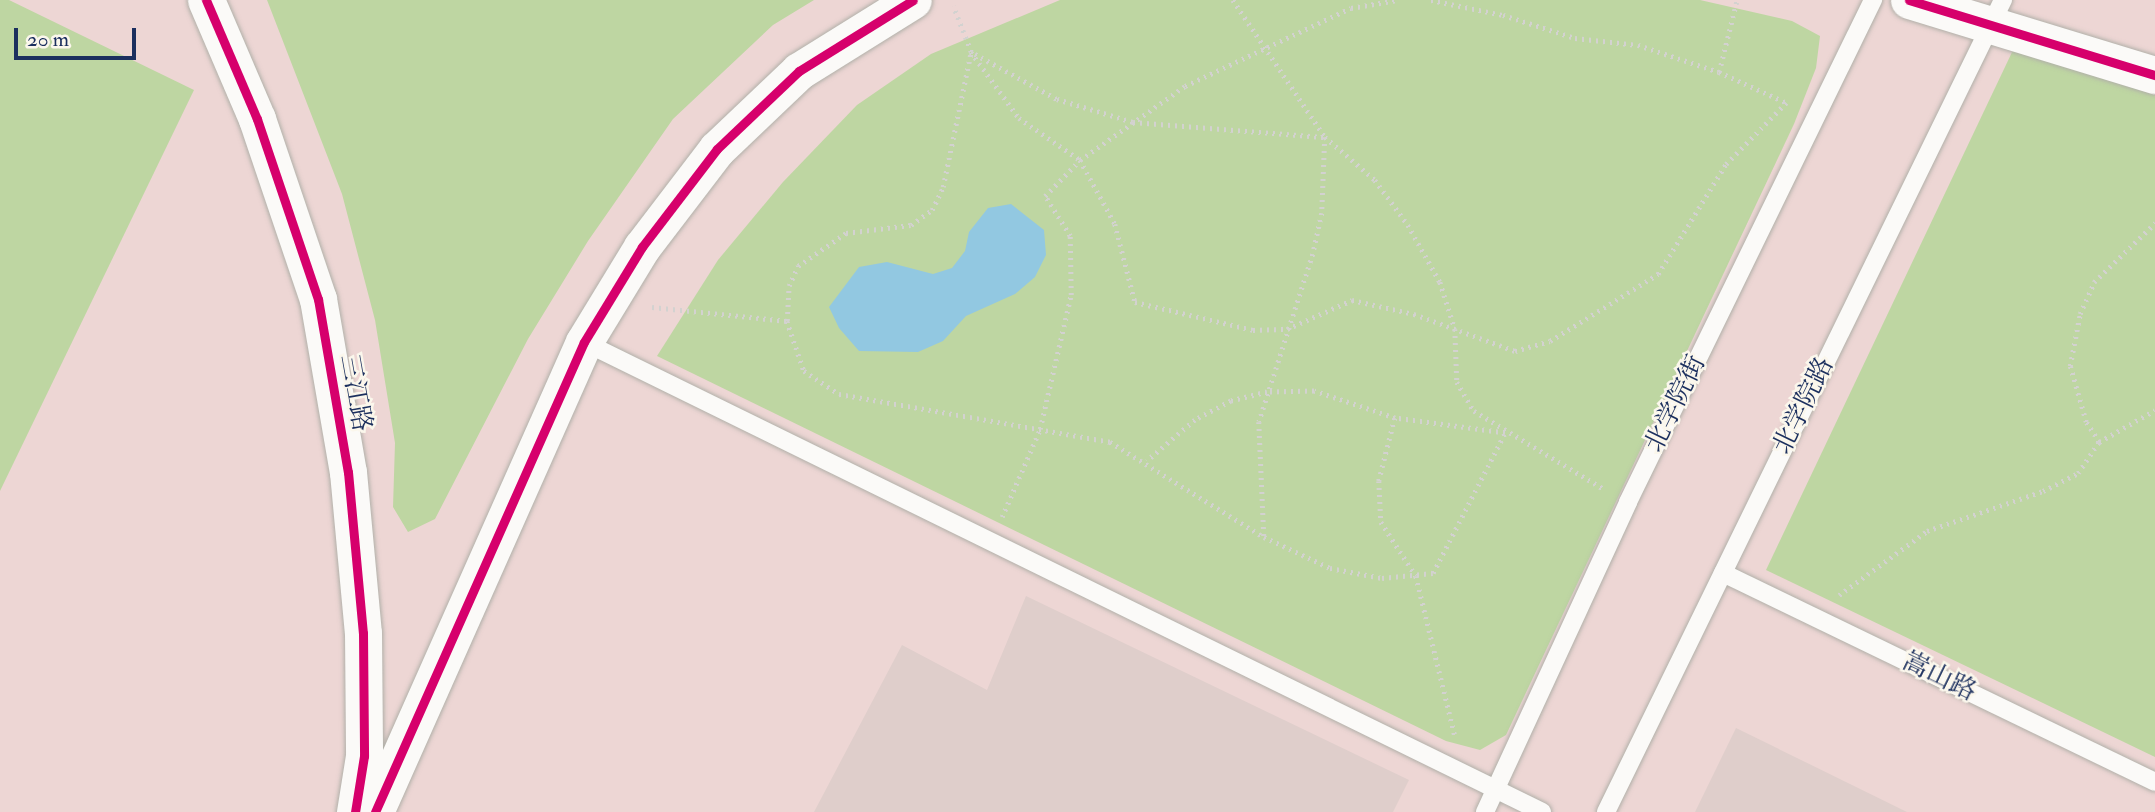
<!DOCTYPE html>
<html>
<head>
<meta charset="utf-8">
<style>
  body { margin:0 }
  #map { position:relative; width:2155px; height:812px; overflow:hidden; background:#e3decd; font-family:"IM FELL Double Pica","Noto Serif SC",serif }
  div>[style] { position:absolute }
  .built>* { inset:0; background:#edd6d4 }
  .green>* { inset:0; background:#bed6a2 }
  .water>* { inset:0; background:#92c8e1 }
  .building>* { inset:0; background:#dfcecb }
  .path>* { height:4.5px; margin-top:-2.25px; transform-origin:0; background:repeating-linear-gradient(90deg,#d3d2d0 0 2px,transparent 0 7px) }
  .roads { filter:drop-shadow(0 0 2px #b1b0a9) drop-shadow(0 0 2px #b1b0a9) }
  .lane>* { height:18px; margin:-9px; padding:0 9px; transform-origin:9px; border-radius:9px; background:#fbfaf8 }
  .street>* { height:37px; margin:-18.5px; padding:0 18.5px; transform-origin:18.5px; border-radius:18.5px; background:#fbfaf8 }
  .cycleway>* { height:9px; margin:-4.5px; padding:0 4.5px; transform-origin:4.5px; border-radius:4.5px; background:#d6006c }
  span { translate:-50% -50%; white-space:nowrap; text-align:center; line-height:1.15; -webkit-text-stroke:5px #fbf7ec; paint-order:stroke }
  .street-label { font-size:26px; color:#1b2f5e }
  .scale { position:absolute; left:14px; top:28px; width:122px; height:32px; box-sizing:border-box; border:4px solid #1b2f5e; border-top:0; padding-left:9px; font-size:21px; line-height:24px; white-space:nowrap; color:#1b2f5e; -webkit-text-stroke:5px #fbf7ec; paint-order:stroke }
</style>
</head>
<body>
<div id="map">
  <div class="built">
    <i style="clip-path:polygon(0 0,2155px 0,2155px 812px,0 812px)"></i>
  </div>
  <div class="green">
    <i style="clip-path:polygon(0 0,9px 0,194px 90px,0 491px)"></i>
    <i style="clip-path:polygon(267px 0,814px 0,773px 25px,673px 119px,588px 241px,528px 339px,435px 519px,408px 532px,393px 507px,395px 443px,375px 320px,342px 194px)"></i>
    <i style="clip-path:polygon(1060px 0,1700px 0,1792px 21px,1820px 36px,1816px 68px,1794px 124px,1506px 735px,1480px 750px,1446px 741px,657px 356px,718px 260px,783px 182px,857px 105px,931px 54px)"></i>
    <i style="clip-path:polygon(2014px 48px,2155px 95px,2155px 757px,1766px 570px)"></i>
  </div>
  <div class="water">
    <i style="clip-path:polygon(1011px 204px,1044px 230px,1046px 255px,1035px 277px,1015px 294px,966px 316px,943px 341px,918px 352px,859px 351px,839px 328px,829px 307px,859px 267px,887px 262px,933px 274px,952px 268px,965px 251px,969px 232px,988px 208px)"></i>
  </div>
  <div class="building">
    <i style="clip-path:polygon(1026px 596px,1409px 780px,1393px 812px,814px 812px,902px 645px,987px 690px)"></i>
    <i style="clip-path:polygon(1736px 728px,1907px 812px,1695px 812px)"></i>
  </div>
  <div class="path">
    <i style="left:1233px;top:0;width:165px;rotate:56.1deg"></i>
    <i style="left:1325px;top:137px;width:66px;rotate:40.7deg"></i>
    <i style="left:1375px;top:180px;width:56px;rotate:53.7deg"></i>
    <i style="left:1408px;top:225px;width:65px;rotate:60.7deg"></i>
    <i style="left:1440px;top:282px;width:49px;rotate:72.3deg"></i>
    <i style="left:1455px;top:329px;width:53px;rotate:87.8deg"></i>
    <i style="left:1457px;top:382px;width:34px;rotate:60deg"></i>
    <i style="left:1474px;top:411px;width:152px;rotate:31deg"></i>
    <i style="left:1431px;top:0;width:74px;rotate:11.8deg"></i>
    <i style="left:1503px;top:15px;width:76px;rotate:17.7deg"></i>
    <i style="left:1575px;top:38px;width:63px;rotate:6.3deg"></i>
    <i style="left:1638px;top:45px;width:85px;rotate:18.4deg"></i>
    <i style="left:1719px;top:72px;width:75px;rotate:24.5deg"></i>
    <i style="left:971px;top:52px;width:82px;rotate:54deg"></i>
    <i style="left:1019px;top:118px;width:74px;rotate:34.5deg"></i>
    <i style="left:1080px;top:160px;width:73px;rotate:61.3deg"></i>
    <i style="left:1115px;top:224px;width:81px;rotate:75.6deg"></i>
    <i style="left:1135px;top:302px;width:121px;rotate:13.3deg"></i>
    <i style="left:1253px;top:330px;width:34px;rotate:-2deg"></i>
    <i style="left:1287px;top:329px;width:71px;rotate:-24deg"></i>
    <i style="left:1352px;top:300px;width:64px;rotate:12.7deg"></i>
    <i style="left:1414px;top:314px;width:108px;rotate:20.1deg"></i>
    <i style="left:1515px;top:351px;width:36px;rotate:-16deg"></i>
    <i style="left:1550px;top:341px;width:127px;rotate:-31.8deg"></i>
    <i style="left:1658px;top:274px;width:129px;rotate:-58.3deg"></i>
    <i style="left:1726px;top:164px;width:86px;rotate:-45.5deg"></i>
    <i style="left:975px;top:54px;width:94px;rotate:28.8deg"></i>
    <i style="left:1057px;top:99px;width:79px;rotate:16.8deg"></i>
    <i style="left:1133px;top:122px;width:193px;rotate:4.5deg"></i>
    <i style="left:1325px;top:137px;width:76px;rotate:92.3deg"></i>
    <i style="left:1322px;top:213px;width:42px;rotate:102.4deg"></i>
    <i style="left:1313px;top:254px;width:176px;rotate:107.8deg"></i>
    <i style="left:1259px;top:422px;width:115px;rotate:87.5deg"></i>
    <i style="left:1719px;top:72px;width:74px;rotate:-76deg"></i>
    <i style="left:652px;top:307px;width:136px;rotate:5.9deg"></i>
    <i style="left:787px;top:321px;width:53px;rotate:71.2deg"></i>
    <i style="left:804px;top:371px;width:42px;rotate:33.3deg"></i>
    <i style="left:839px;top:394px;width:275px;rotate:10deg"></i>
    <i style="left:1110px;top:442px;width:181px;rotate:31.7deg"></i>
    <i style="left:1264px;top:537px;width:73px;rotate:25.2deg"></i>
    <i style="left:1330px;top:568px;width:53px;rotate:10.9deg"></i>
    <i style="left:1382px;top:578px;width:51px;rotate:-5.6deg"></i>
    <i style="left:1433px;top:573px;width:157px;rotate:-62.8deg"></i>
    <i style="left:1505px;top:433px;width:111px;rotate:-172.2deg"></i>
    <i style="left:1395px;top:418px;width:85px;rotate:-161.6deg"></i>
    <i style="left:1314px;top:391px;width:47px;rotate:178.8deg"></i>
    <i style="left:1267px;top:392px;width:37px;rotate:166deg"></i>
    <i style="left:1231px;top:401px;width:41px;rotate:152.2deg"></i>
    <i style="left:1195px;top:420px;width:63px;rotate:139.5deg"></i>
    <i style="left:787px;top:321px;width:35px;rotate:-87deg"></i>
    <i style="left:789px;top:286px;width:22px;rotate:-66deg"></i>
    <i style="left:798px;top:266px;width:58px;rotate:-34.5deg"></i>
    <i style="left:846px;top:233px;width:65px;rotate:-7deg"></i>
    <i style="left:911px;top:225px;width:26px;rotate:-36deg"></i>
    <i style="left:932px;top:210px;width:25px;rotate:-64deg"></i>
    <i style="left:943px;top:187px;width:138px;rotate:-78.3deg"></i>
    <i style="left:971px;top:52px;width:49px;rotate:-111.4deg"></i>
    <i style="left:1395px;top:418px;width:65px;rotate:104.3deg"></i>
    <i style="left:1379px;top:481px;width:41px;rotate:87.2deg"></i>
    <i style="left:1381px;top:522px;width:64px;rotate:57.1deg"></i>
    <i style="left:1416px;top:576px;width:165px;rotate:76.3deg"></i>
    <i style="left:2099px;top:442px;width:24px;rotate:-123deg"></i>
    <i style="left:2086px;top:422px;width:58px;rotate:-105.9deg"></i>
    <i style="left:2070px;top:366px;width:53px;rotate:-79.1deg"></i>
    <i style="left:2080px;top:314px;width:35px;rotate:-66deg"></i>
    <i style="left:2094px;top:282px;width:85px;rotate:-44deg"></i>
    <i style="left:1002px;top:517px;width:96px;rotate:-66.6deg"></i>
    <i style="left:1040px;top:429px;width:138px;rotate:-77deg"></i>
    <i style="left:1071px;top:295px;width:59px;rotate:-91deg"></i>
    <i style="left:1070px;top:236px;width:47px;rotate:-122deg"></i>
    <i style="left:1045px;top:196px;width:50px;rotate:-45.8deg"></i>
    <i style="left:1080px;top:160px;width:128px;rotate:-35.2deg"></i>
    <i style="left:1185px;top:86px;width:183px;rotate:-25.2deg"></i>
    <i style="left:1351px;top:8px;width:47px;rotate:-9.9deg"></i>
    <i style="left:1839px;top:595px;width:109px;rotate:-36deg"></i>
    <i style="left:1927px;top:531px;width:123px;rotate:-19deg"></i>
    <i style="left:2043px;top:491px;width:39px;rotate:-27deg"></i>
    <i style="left:2078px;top:473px;width:37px;rotate:-56deg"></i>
    <i style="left:2099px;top:442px;width:64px;rotate:-29.7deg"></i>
  </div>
  <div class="roads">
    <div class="lane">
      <i style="left:584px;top:342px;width:1067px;rotate:26.13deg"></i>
      <i style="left:1723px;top:573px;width:480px;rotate:25.8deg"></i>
      <i style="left:1485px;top:812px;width:341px;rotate:-65.2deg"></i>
      <i style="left:1628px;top:502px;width:559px;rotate:-63.99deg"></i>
      <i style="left:1606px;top:812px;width:904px;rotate:-63.95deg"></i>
    </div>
    <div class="street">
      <i style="left:206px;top:0;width:129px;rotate:66.8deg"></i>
      <i style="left:257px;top:119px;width:190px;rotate:71.3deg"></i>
      <i style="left:318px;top:299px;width:176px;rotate:80.2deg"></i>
      <i style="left:348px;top:472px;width:162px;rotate:84.7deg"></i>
      <i style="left:363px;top:633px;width:123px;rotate:89.5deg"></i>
      <i style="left:364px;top:756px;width:57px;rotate:99.1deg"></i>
      <i style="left:1909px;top:0;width:257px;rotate:17deg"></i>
      <i style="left:375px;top:812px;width:514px;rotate:-66.03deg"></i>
      <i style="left:584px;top:342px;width:111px;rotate:-58.6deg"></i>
      <i style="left:642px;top:247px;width:123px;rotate:-52.6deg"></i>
      <i style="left:717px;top:149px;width:113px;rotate:-43.6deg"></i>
      <i style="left:799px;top:71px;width:134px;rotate:-31.9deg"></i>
    </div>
  </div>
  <div class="cycleway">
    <i style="left:206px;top:0;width:129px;rotate:66.8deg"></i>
    <i style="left:257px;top:119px;width:190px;rotate:71.3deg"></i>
    <i style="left:318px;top:299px;width:176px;rotate:80.2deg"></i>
    <i style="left:348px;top:472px;width:162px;rotate:84.7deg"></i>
    <i style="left:363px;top:633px;width:123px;rotate:89.5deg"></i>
    <i style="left:364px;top:756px;width:57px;rotate:99.1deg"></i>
    <i style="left:1909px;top:0;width:257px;rotate:17deg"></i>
    <i style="left:375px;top:812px;width:514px;rotate:-66.03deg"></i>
    <i style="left:584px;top:342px;width:111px;rotate:-58.6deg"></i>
    <i style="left:642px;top:247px;width:123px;rotate:-52.6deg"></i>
    <i style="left:717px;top:149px;width:113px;rotate:-43.6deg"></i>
    <i style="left:799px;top:71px;width:134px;rotate:-31.9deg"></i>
  </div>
  <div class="street-label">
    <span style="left:355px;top:393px;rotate:80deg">三江路</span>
    <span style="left:1676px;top:404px;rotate:-64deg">北学院街</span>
    <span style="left:1804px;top:406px;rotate:-64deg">北学院路</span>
    <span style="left:1939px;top:677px;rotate:26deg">嵩山路</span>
  </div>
  <div class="scale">20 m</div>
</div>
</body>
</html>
